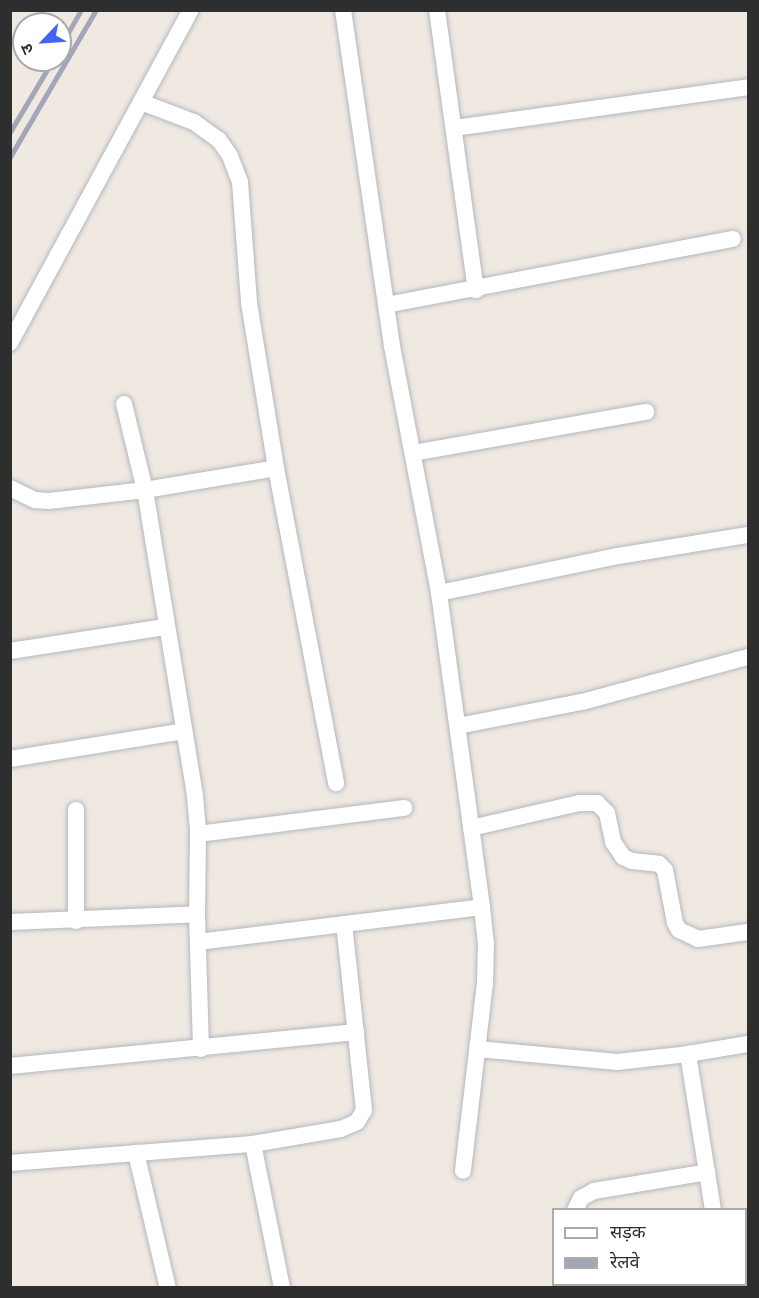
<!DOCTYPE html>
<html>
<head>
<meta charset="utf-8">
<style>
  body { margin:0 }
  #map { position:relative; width:759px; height:1298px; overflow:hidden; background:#efe9e1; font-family:Roboto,"Noto Sans Devanagari",sans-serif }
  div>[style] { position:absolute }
  .roads { filter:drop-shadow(0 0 2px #b4b7c1) drop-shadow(0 0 2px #b4b7c1) }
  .minor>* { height:16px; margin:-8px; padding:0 8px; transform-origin:8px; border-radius:8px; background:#fff }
  .rail>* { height:4.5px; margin:-2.25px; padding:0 2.25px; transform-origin:2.25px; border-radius:2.25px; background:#a3a6b8 }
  span { translate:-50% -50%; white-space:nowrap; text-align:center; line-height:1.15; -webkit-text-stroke:5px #fff; paint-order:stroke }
  .frame { position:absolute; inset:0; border:12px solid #2e2e2e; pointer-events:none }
  .legend { position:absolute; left:552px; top:1208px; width:195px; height:78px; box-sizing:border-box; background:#fff; border:2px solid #ababab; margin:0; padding:8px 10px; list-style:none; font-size:18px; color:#2e2e2e }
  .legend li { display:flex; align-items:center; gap:12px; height:30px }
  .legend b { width:30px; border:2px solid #ababab }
  .north { position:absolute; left:12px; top:12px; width:60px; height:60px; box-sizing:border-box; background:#fff; border:2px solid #ababab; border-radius:50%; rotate:245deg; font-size:16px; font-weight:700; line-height:24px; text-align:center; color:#2e2e2e }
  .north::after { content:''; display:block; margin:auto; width:21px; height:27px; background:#4264fb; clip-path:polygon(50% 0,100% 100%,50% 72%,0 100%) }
</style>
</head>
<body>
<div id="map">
  <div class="roads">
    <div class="minor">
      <i style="left:343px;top:10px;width:340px;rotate:81.7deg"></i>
      <i style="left:392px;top:346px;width:251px;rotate:79.2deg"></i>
      <i style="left:439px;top:593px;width:317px;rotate:82.2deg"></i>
      <i style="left:482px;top:907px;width:36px;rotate:84deg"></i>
      <i style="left:486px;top:943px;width:40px;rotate:91.4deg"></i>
      <i style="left:485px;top:983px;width:189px;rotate:96.7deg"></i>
      <i style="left:437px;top:10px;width:283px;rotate:82.1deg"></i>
      <i style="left:141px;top:102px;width:57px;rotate:20.7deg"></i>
      <i style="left:194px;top:122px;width:31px;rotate:36deg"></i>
      <i style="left:219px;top:140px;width:19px;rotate:55deg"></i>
      <i style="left:230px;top:156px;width:28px;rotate:69deg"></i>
      <i style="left:240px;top:182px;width:121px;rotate:85.7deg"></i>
      <i style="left:249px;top:303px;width:167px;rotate:80.7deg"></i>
      <i style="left:276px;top:468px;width:321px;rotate:79.2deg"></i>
      <i style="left:454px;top:128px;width:297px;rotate:-7.9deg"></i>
      <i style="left:386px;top:305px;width:353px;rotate:-10.8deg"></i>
      <i style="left:10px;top:343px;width:379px;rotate:-61.5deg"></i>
      <i style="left:124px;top:404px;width:89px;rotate:76.3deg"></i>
      <i style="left:145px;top:490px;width:310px;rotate:80.7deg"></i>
      <i style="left:195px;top:796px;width:38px;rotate:85deg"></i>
      <i style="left:198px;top:834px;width:80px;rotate:90.7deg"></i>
      <i style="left:197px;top:914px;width:135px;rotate:88.3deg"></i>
      <i style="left:413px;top:453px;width:237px;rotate:-10deg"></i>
      <i style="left:10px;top:488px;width:28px;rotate:26deg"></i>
      <i style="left:35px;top:500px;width:14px;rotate:4deg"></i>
      <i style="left:49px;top:501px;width:97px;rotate:-6.5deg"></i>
      <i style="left:145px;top:490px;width:133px;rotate:-9.5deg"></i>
      <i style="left:439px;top:593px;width:183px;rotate:-11.7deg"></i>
      <i style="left:618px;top:556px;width:132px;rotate:-9.2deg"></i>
      <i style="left:10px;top:651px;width:157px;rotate:-8.8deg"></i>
      <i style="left:458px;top:726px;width:126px;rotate:-11deg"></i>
      <i style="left:582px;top:702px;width:172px;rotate:-15.2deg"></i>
      <i style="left:10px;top:759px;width:176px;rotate:-9.1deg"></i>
      <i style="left:76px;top:810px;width:111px;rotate:90deg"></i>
      <i style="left:471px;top:828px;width:111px;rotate:-13deg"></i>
      <i style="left:579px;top:803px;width:18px"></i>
      <i style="left:597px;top:803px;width:14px;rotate:45deg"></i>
      <i style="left:607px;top:813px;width:30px;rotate:78deg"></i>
      <i style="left:613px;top:842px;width:18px;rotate:56deg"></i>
      <i style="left:623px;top:857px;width:10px;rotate:24deg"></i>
      <i style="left:632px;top:861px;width:27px;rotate:6deg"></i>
      <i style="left:659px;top:864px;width:8px;rotate:45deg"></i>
      <i style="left:665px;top:870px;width:54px;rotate:79.3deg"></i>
      <i style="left:675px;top:923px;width:8px;rotate:60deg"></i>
      <i style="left:679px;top:930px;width:21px;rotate:25deg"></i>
      <i style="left:698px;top:939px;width:50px;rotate:-8deg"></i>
      <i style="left:198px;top:834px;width:208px;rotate:-7.2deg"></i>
      <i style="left:10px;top:922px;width:187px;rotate:-2.4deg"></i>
      <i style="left:198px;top:942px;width:286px;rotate:-7deg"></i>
      <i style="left:477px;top:1049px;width:141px;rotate:5.3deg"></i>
      <i style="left:617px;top:1062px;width:71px;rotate:-6.4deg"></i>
      <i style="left:688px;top:1054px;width:61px;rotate:-9.5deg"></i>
      <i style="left:688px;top:1054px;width:158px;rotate:80.9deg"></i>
      <i style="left:10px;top:1066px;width:348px;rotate:-5.6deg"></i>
      <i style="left:253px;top:1144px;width:147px;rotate:78.6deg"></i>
      <i style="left:136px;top:1153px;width:139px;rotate:76.7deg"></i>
      <i style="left:10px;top:1163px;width:244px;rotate:-4.5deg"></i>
      <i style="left:253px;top:1144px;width:89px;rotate:-9.7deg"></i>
      <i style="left:341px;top:1129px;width:17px;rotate:-24deg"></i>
      <i style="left:357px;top:1122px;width:14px;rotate:-60deg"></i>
      <i style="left:364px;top:1110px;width:187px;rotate:-96.1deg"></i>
      <i style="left:575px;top:1210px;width:13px;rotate:-63deg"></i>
      <i style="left:581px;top:1198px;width:15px;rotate:-28deg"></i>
      <i style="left:594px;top:1191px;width:115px;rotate:-9.5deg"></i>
      <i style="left:585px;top:1284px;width:4px;rotate:76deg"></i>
      <i style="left:725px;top:1284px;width:4px;rotate:90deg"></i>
    </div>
  </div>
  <div class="rail">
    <i style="left:60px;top:47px;width:43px;rotate:-60.4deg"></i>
    <i style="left:10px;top:132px;width:84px;rotate:-59.2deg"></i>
    <i style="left:10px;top:157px;width:170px;rotate:-59.7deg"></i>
  </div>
  <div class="frame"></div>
  <ul class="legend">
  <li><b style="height:8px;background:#fff"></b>सड़क</li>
  <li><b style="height:8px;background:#a3a6b8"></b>रेलवे</li>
  </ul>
  <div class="north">उ</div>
</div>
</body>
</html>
